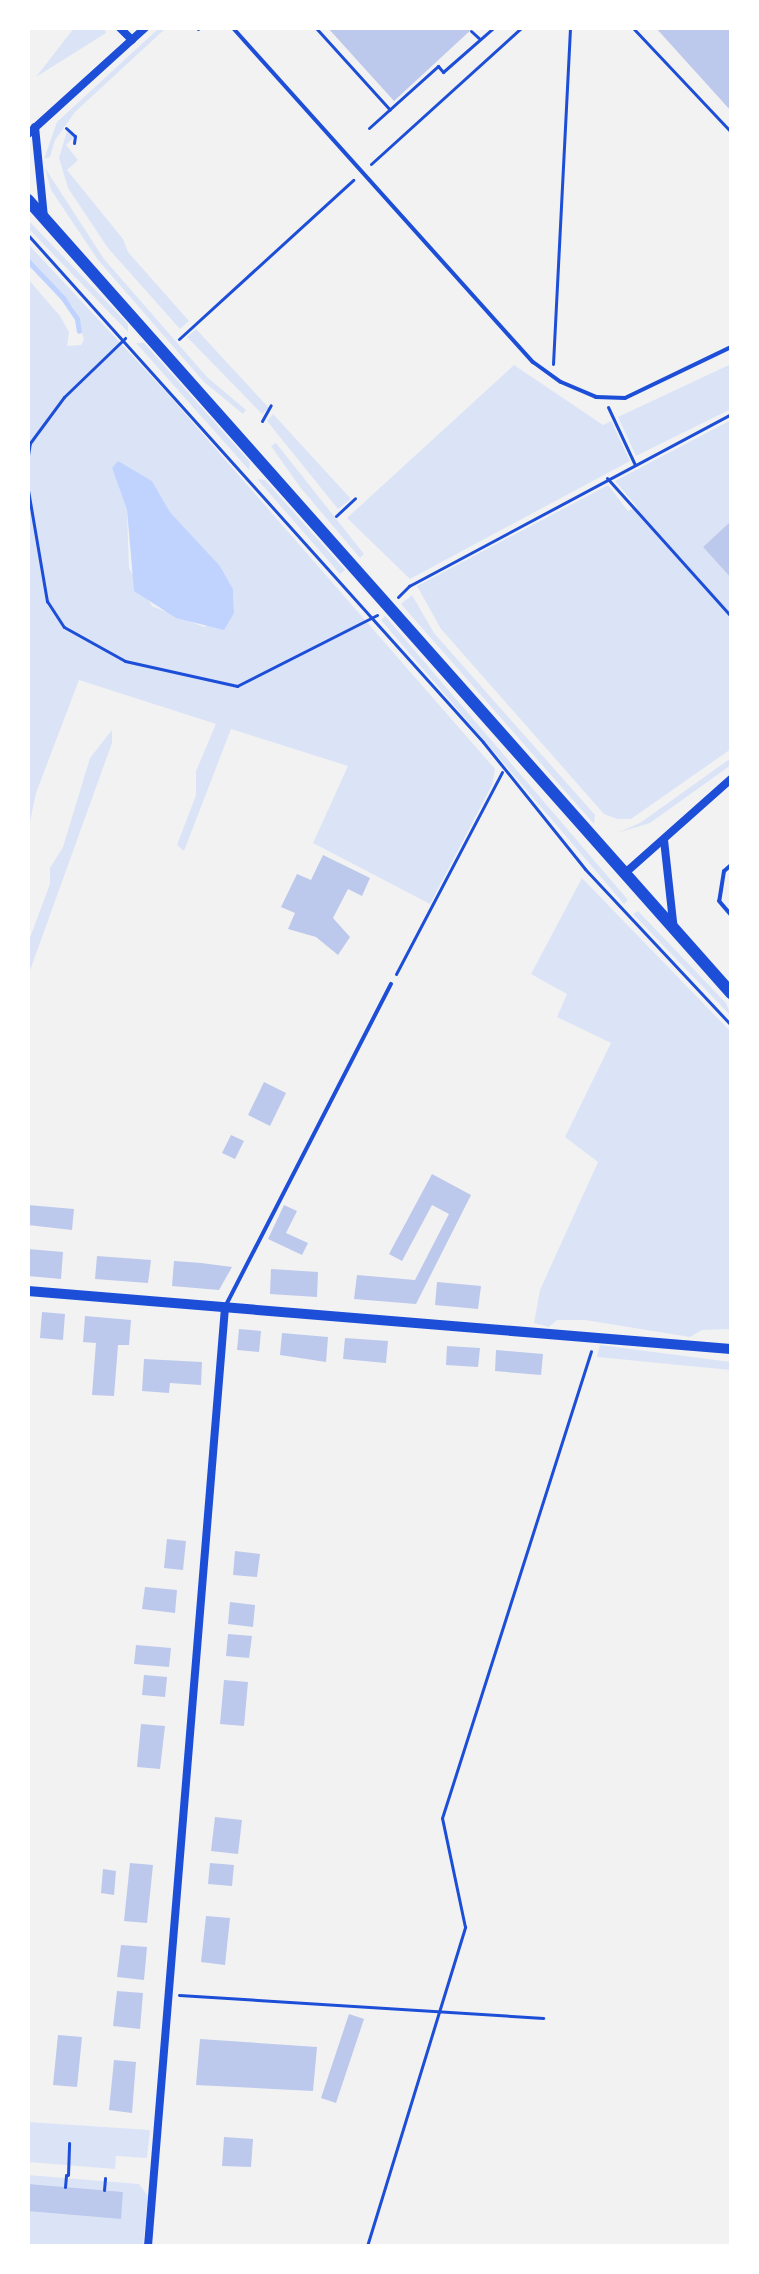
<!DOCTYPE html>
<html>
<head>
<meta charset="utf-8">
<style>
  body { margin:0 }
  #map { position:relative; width:759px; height:2274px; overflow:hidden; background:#f2f2f2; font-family:Lora,serif }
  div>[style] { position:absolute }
  .green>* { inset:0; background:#dbe4f7 }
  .water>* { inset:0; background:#bfd3fe }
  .stream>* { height:5px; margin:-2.5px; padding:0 2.5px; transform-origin:2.5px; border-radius:2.5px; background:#bfd3fe }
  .building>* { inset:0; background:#bdc9ec }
  .path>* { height:3px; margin:-1.5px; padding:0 1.5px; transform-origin:1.5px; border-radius:1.5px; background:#1d4ed8 }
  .service>* { height:4px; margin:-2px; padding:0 2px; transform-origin:2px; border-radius:2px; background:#1d4ed8 }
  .minor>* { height:8px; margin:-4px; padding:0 4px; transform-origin:4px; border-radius:4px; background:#1d4ed8 }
  .tertiary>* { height:10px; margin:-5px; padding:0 5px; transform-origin:5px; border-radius:5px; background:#1d4ed8 }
  .secondary>* { height:12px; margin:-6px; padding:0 6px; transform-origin:6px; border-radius:6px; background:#1d4ed8 }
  span { translate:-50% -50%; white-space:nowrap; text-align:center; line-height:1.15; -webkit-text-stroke:8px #fff; paint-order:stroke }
  .frame { position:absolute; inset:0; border:30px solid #fff; pointer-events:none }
</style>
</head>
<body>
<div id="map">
  <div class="green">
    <i style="clip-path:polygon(74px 28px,104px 28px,106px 33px,36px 77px)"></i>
    <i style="clip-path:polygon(159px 28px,166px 28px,75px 112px,55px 140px,50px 157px,44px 159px,57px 122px)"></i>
    <i style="clip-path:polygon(67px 131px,74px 137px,66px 145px,78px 160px,67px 170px,123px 239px,128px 252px,189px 321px,180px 329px,108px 248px,68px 188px,59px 158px)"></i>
    <i style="clip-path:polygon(45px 168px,104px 259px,207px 377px,246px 410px,243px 414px,204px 382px,98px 260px,51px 190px)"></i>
    <i style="clip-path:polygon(28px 220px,128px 324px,128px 332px,28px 228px)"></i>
    <i style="clip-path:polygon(evenodd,28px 244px,167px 393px,495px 769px,492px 785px,430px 904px,313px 843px,348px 766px,231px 729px,184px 851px,177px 845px,196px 795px,196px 771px,216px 724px,79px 680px,36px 793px,28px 831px,28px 279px,60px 316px,69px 332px,67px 346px,81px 345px,84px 339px,73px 307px,28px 259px,28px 244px,112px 468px,152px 481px,170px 512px,220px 566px,233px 589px,234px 613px,204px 627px,152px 606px,129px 568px,127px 510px,112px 468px)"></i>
    <i style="clip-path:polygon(196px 329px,269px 408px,262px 414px,187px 337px)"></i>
    <i style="clip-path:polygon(136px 343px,144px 343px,250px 462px,249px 470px)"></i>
    <i style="clip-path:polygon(731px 364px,731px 409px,636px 456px,618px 417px)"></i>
    <i style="clip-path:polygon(514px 365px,603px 425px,611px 421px,630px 461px,410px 579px,347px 518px)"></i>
    <i style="clip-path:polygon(273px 414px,351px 499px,338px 509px,267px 421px)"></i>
    <i style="clip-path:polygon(731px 420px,731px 521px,703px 547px,731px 578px,731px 749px,631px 819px,617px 819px,604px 814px,441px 629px,417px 586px,608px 485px,628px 511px,637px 507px,615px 481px)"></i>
    <i style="clip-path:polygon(276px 443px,364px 554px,360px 558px,300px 487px,271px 446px)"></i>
    <i style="clip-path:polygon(257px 479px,265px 480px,345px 570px,340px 574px)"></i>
    <i style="clip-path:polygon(412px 595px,434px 633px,595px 815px,594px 824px,401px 604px)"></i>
    <i style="clip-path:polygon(385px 616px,628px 900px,624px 904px,381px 620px)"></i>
    <i style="clip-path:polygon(112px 730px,112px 743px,28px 976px,28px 943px,50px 884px,50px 868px,63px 847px,90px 758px)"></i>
    <i style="clip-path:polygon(731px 758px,731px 765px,650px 823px,617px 833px,640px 823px)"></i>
    <i style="clip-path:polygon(582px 878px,731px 1032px,731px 1329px,702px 1330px,690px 1337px,585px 1320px,557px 1320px,549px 1327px,534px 1323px,540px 1290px,598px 1162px,565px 1137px,611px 1043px,557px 1017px,567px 994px,531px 974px)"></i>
    <i style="clip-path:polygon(638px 911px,726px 1003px,731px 1016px,633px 914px)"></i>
    <i style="clip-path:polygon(600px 1345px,731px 1362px,731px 1370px,597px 1357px)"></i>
    <i style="clip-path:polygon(28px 2122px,150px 2130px,147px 2158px,116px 2156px,115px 2169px,28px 2162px)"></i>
    <i style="clip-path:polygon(28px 2175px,139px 2184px,148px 2196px,143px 2246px,28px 2246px)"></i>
  </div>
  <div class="water">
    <i style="clip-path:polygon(118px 461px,152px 481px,170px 512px,220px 566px,233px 589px,234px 613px,224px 630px,176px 618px,134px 591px,127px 510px,112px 468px)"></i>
  </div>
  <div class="stream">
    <i style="left:28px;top:261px;width:51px;rotate:46.6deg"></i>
    <i style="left:63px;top:298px;width:25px;rotate:56deg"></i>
    <i style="left:77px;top:319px;width:12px;rotate:81deg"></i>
  </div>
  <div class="building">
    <i style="clip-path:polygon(328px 28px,473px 28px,394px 101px)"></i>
    <i style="clip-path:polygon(656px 28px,731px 28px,731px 111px)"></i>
    <i style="clip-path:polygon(731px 521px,731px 578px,703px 547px)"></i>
    <i style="clip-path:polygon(323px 855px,370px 878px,362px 896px,348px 889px,333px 918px,350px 937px,338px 955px,316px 937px,288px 929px,295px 913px,281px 907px,297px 874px,311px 880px)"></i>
    <i style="clip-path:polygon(264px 1082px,286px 1093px,270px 1126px,248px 1115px)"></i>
    <i style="clip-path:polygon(231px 1135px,244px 1141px,235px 1159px,222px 1153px)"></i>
    <i style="clip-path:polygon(432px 1174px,471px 1195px,416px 1304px,354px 1299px,357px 1275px,415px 1280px,449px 1214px,432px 1205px,402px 1261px,389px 1254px)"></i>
    <i style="clip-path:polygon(28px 1205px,74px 1209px,72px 1230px,28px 1225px)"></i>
    <i style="clip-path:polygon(284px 1205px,297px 1211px,286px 1233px,308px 1243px,302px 1255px,268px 1239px)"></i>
    <i style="clip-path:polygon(28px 1249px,63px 1252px,61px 1279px,28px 1276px)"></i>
    <i style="clip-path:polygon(97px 1256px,151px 1260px,148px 1283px,95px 1279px)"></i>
    <i style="clip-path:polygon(174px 1261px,201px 1263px,232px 1267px,219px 1290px,172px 1286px)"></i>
    <i style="clip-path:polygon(271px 1269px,318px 1272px,317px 1297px,270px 1294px)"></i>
    <i style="clip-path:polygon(437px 1282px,481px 1286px,478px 1309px,435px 1305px)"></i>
    <i style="clip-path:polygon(42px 1312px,65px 1314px,63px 1340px,40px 1338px)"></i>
    <i style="clip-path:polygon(85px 1316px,131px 1320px,129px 1345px,118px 1345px,114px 1396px,92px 1395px,96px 1343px,83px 1342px)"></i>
    <i style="clip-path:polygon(239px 1329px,261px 1331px,259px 1352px,237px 1350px)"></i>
    <i style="clip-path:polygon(282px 1333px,328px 1337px,326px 1362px,280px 1355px)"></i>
    <i style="clip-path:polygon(345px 1338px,388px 1341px,386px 1363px,343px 1359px)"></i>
    <i style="clip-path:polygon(447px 1346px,480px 1348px,478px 1367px,446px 1365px)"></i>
    <i style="clip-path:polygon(496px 1350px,543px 1354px,541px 1375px,495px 1371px)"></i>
    <i style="clip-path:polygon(144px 1359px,202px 1362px,201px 1385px,170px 1383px,169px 1393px,142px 1391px)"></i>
    <i style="clip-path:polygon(167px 1539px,186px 1541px,183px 1570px,164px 1568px)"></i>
    <i style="clip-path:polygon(235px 1551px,260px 1554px,257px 1577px,233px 1575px)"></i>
    <i style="clip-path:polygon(145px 1587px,177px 1590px,175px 1613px,142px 1609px)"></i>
    <i style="clip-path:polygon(230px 1602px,255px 1605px,253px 1627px,228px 1624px)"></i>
    <i style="clip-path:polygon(228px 1634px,252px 1636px,249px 1658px,226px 1656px)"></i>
    <i style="clip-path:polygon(136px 1645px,171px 1648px,169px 1667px,134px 1664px)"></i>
    <i style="clip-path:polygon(144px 1675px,167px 1677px,165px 1697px,142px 1695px)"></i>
    <i style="clip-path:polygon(224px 1680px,248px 1682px,244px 1726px,220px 1724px)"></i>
    <i style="clip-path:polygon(141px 1724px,165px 1726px,160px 1769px,137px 1767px)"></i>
    <i style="clip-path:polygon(215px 1817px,242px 1820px,238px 1854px,211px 1851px)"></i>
    <i style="clip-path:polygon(130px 1863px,153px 1865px,147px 1923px,124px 1921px)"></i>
    <i style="clip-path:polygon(210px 1863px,234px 1865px,232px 1886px,208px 1884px)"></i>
    <i style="clip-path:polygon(103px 1869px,116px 1871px,114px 1895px,101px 1893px)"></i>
    <i style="clip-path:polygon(206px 1916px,230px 1918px,225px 1965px,201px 1962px)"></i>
    <i style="clip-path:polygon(121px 1945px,147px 1947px,144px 1980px,117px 1977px)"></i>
    <i style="clip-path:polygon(117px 1991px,143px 1993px,140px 2029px,113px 2026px)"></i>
    <i style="clip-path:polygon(349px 2014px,364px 2019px,336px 2103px,321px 2098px)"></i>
    <i style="clip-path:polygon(58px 2035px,82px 2037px,77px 2087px,53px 2085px)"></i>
    <i style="clip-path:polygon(200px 2039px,317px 2047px,313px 2091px,196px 2085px)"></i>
    <i style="clip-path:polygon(114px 2060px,136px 2062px,132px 2113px,109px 2110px)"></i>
    <i style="clip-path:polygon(224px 2137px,253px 2139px,251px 2167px,222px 2166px)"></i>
    <i style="clip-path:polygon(28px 2184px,123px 2192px,121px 2219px,28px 2211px)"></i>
  </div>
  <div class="path">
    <i style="left:316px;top:28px;width:110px;rotate:47.9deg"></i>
    <i style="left:633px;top:28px;width:143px;rotate:46.7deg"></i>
    <i style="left:198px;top:29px;width:1px;rotate:-90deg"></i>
    <i style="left:471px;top:31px;width:12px;rotate:42deg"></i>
    <i style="left:66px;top:128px;width:12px;rotate:42deg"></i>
    <i style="left:75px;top:136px;width:7px;rotate:98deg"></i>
    <i style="left:369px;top:128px;width:93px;rotate:-41.9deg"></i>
    <i style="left:438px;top:66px;width:8px;rotate:50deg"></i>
    <i style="left:443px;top:72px;width:67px;rotate:-41.3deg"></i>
    <i style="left:371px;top:164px;width:202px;rotate:-42.2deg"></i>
    <i style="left:28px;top:235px;width:681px;rotate:48.09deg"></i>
    <i style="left:483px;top:742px;width:163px;rotate:51.2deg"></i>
    <i style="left:585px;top:869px;width:214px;rotate:46.9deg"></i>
    <i style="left:179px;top:339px;width:236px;rotate:-42.4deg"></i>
    <i style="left:553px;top:364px;width:336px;rotate:-87.1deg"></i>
    <i style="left:608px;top:407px;width:64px;rotate:65deg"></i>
    <i style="left:262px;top:421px;width:18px;rotate:-61deg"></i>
    <i style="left:28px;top:455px;width:12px;rotate:-81deg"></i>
    <i style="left:30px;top:443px;width:57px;rotate:-53.5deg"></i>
    <i style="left:64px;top:397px;width:85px;rotate:-44deg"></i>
    <i style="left:607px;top:478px;width:186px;rotate:48.1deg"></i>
    <i style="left:28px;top:490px;width:113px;rotate:80.3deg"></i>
    <i style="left:47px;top:601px;width:31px;rotate:57deg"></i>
    <i style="left:64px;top:627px;width:70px;rotate:29.1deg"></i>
    <i style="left:125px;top:661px;width:115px;rotate:12.6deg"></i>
    <i style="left:237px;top:686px;width:157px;rotate:-26.9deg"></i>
    <i style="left:336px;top:516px;width:26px;rotate:-43deg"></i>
    <i style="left:398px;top:597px;width:16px;rotate:-45deg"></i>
    <i style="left:409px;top:586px;width:365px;rotate:-28.1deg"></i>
    <i style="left:396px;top:974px;width:228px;rotate:-62.3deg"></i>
    <i style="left:179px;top:1995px;width:365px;rotate:3.6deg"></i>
    <i style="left:68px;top:2175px;width:32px;rotate:-88deg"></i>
    <i style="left:65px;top:2187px;width:12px;rotate:-85deg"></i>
    <i style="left:104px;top:2190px;width:12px;rotate:-85deg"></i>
    <i style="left:367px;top:2246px;width:334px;rotate:-72.9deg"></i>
    <i style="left:465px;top:1927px;width:111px;rotate:-101.9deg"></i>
    <i style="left:442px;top:1818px;width:490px;rotate:-72.3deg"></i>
  </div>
  <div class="service">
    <i style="left:233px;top:28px;width:449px;rotate:48.1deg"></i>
    <i style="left:533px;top:362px;width:34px;rotate:36deg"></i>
    <i style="left:561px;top:382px;width:38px;rotate:23deg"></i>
    <i style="left:596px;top:397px;width:29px;rotate:2deg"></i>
    <i style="left:625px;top:398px;width:118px;rotate:-25.7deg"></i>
    <i style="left:731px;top:865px;width:9px;rotate:139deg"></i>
    <i style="left:724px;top:871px;width:30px;rotate:99deg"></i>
    <i style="left:719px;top:901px;width:18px;rotate:49deg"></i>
    <i style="left:226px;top:1305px;width:361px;rotate:-62.8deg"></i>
  </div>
  <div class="minor">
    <i style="left:120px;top:28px;width:17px;rotate:45deg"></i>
    <i style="left:35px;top:127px;width:90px;rotate:84.3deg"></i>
    <i style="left:28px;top:134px;width:158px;rotate:-42.2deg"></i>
    <i style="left:664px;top:840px;width:91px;rotate:83.7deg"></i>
    <i style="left:624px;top:874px;width:143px;rotate:-41.6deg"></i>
    <i style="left:148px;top:2246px;width:942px;rotate:-85.31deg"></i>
  </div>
  <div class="tertiary">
    <i style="left:28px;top:1291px;width:705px;rotate:4.72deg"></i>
  </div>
  <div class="secondary">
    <i style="left:28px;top:200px;width:1060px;rotate:48.44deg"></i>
  </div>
  <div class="frame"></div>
</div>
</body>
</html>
